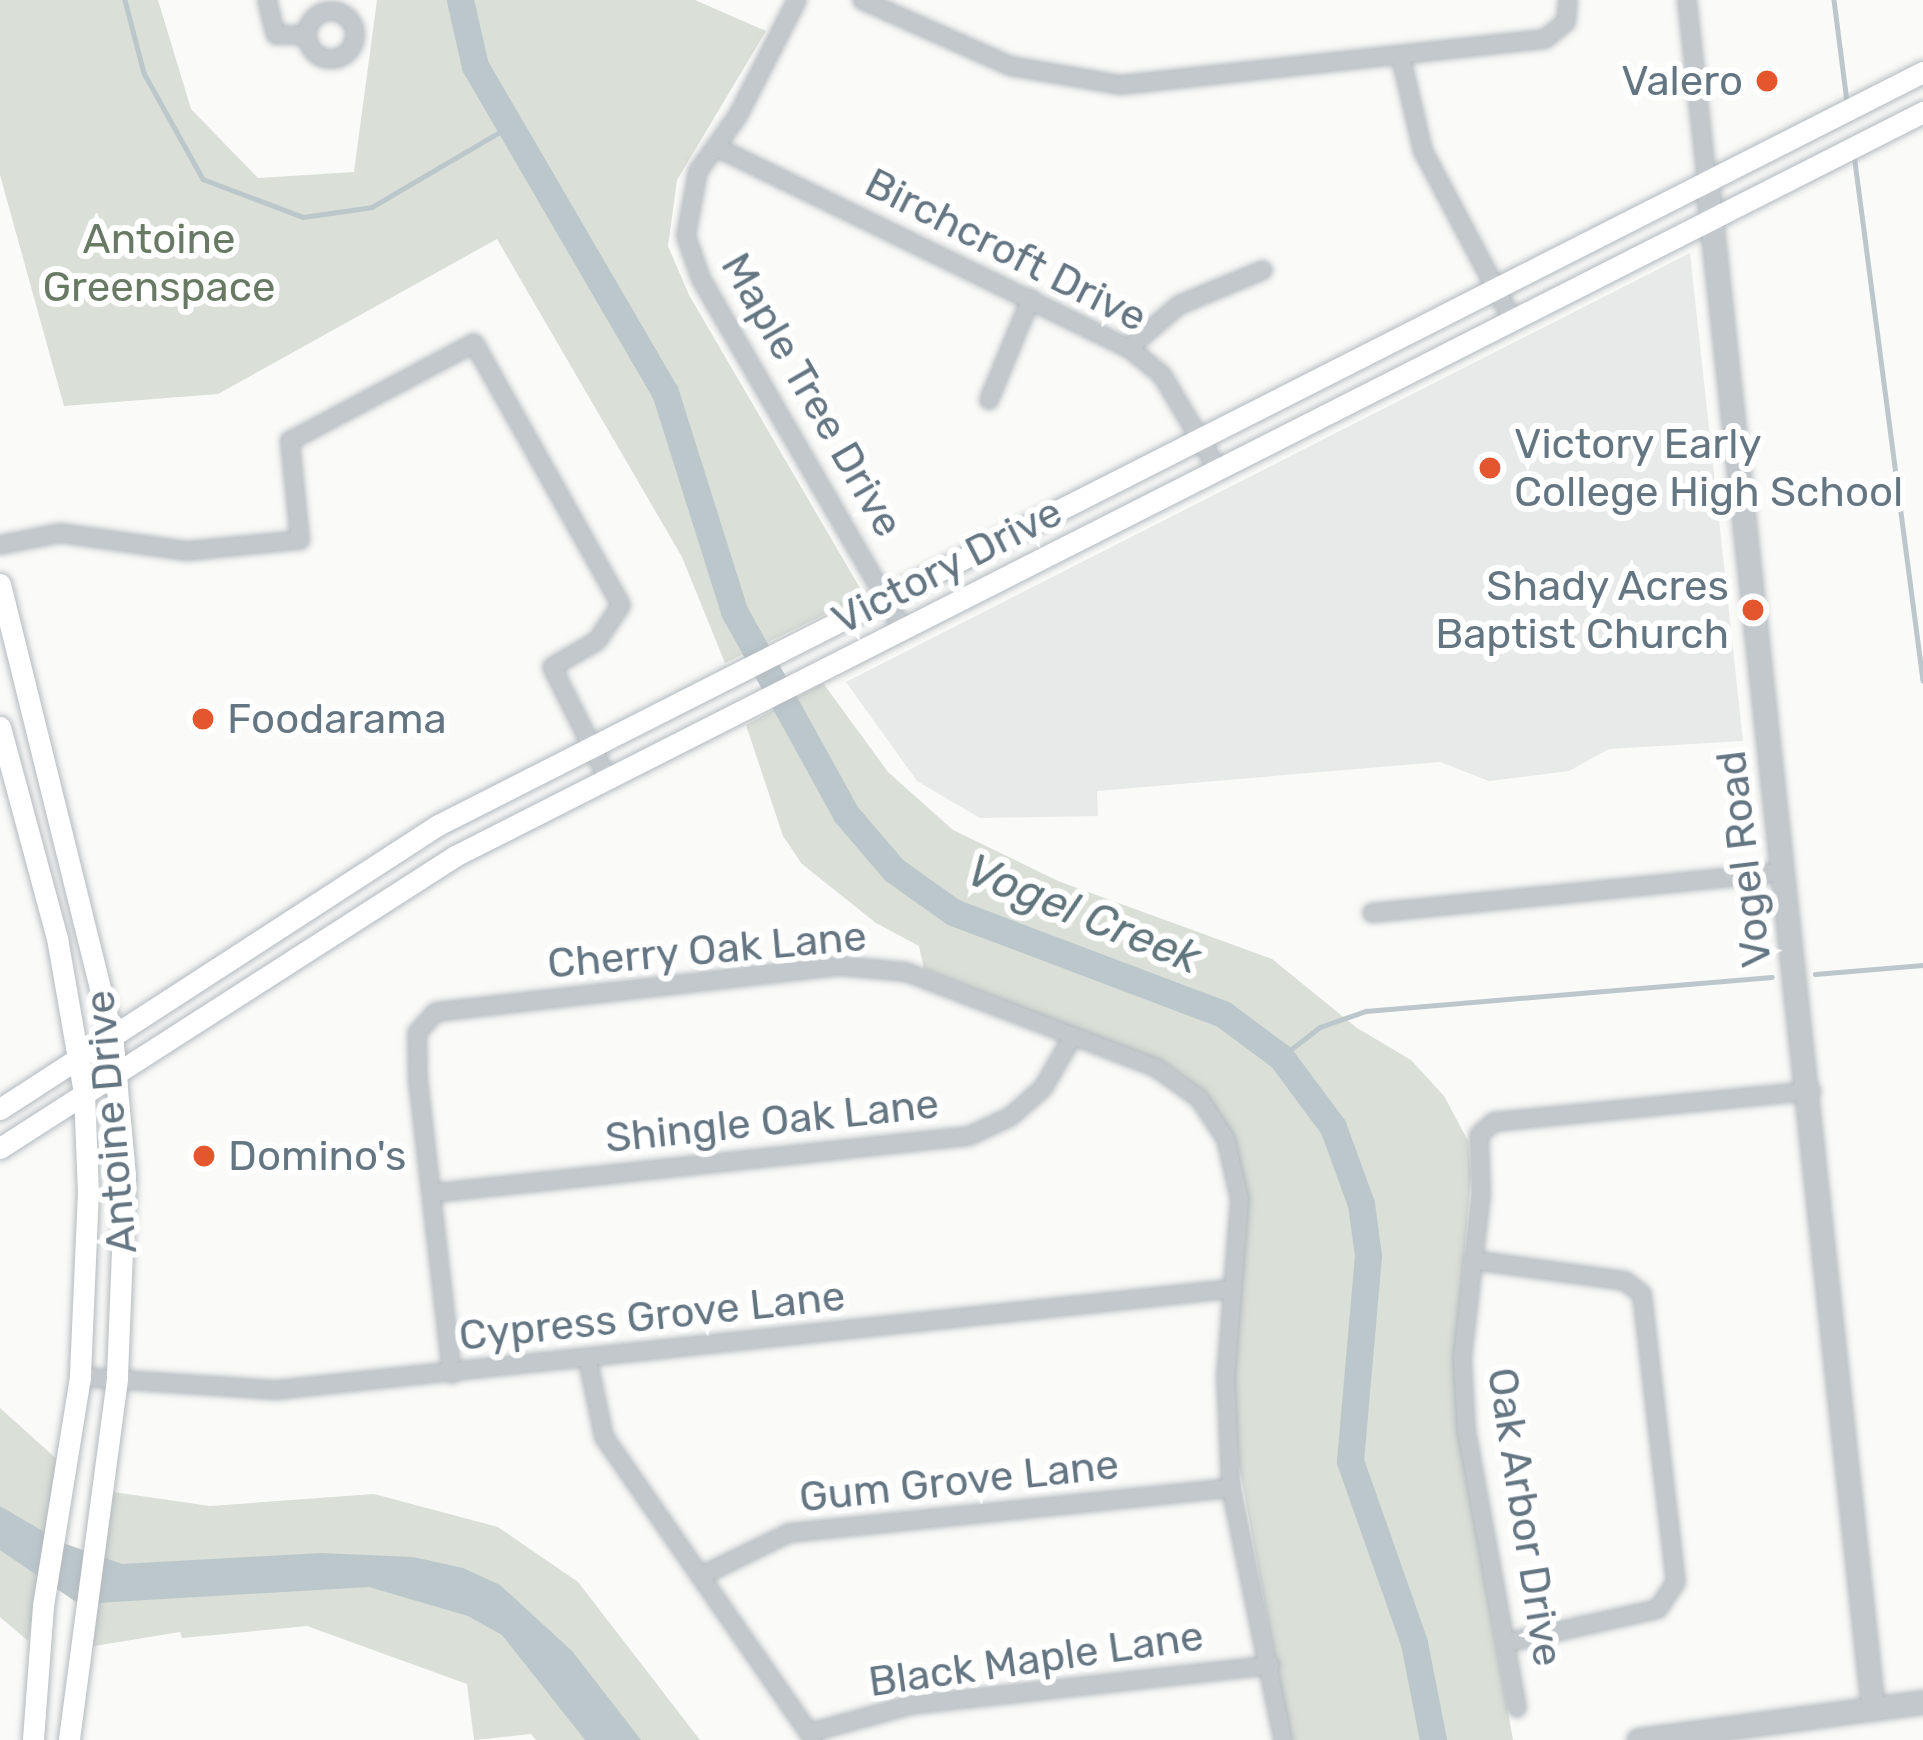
<!DOCTYPE html>
<html>
<head>
<meta charset="utf-8">
<style>
  body { margin:0 }
  #map { position:relative; width:1923px; height:1740px; overflow:hidden; background:#fafaf8; font-family:Rubik,sans-serif }
  div>[style] { position:absolute }
  .built>* { inset:0; background:#e8e9e9 }
  .green>* { inset:0; background:#dadfd7 }
  .water>* { inset:0; background:#bbc7cb }
  .stream>* { height:4.5px; margin:-2.25px; padding:0 2.25px; transform-origin:2.25px; border-radius:2.25px; background:#bbc7cb }
  .river>* { height:27px; margin:-13.5px; padding:0 13.5px; transform-origin:13.5px; border-radius:13.5px; background:#bbc7cb }
  .roads { filter:drop-shadow(0 0 3px #b3babf) drop-shadow(0 0 3px #b3babf) }
  .minor>* { height:16px; margin:-8px; padding:0 8px; transform-origin:8px; border-radius:8px; background:#c3c8cc }
  .minor>.ring { margin:-8px; padding:0; box-sizing:content-box; background:none; border:16px solid #c3c8cc; border-radius:50% }
  .tertiary>* { height:21px; margin:-10.5px; padding:0 10.5px; transform-origin:10.5px; border-radius:10.5px; background:#c3c8cc }
  .secondary>* { height:21px; margin:-10.5px; padding:0 10.5px; transform-origin:10.5px; border-radius:10.5px; background:#fff }
  .dots>* { width:33px; height:33px; translate:-50% -50%; box-sizing:border-box; border:6px solid #fff; border-radius:50% }
  span { translate:-50% -50%; white-space:nowrap; text-align:center; line-height:1.15; -webkit-text-stroke:12px #fff; paint-order:stroke }
  .poi-label { font-size:42px; color:#657683 }
  .right { translate:-100% -50%; text-align:right }
  .left { translate:0 -50%; text-align:left }
  .park-label { font-size:42px; color:#687a64 }
  .street-label { font-size:42px; color:#657683 }
  .water-label { font-size:45px; color:#60757c; font-style:italic }
</style>
</head>
<body>
<div id="map">
  <div class="built">
    <i style="clip-path:polygon(1690px 253px,1743px 741px,1609px 749px,1569px 771px,1489px 781px,1440px 762px,1097px 791px,1098px 816px,980px 818px,917px 781px,846px 682px)"></i>
  </div>
  <div class="green">
    <i style="clip-path:polygon(0 0,158px 0,191px 109px,258px 178px,354px 172px,377px 0,695px 0,766px 31px,677px 180px,668px 246px,689px 295px,864px 595px,725px 663px,682px 557px,497px 239px,218px 394px,64px 406px,0 175px)"></i>
    <i style="clip-path:polygon(823px 683px,888px 772px,953px 830px,1058px 881px,1272px 959px,1357px 1028px,1411px 1060px,1444px 1096px,1468px 1141px,1471px 1176px,1456px 1350px,1459px 1433px,1513px 1740px,1290px 1740px,1238px 1459px,1233px 1388px,1244px 1189px,1234px 1143px,1192px 1083px,1169px 1066px,924px 969px,919px 946px,876px 923px,802px 864px,783px 836px,746px 725px)"></i>
    <i style="clip-path:polygon(0 1408px,60px 1462px,28px 1641px,0 1617px)"></i>
    <i style="clip-path:polygon(113px 1492px,210px 1506px,374px 1494px,498px 1527px,578px 1582px,700px 1740px,536px 1740px,531px 1734px,474px 1740px,467px 1684px,307px 1626px,182px 1638px,180px 1632px,88px 1647px)"></i>
  </div>
  <div class="water">
    <i style="clip-path:polygon(0 1506px,63px 1543px,122px 1564px,321px 1553px,413px 1557px,463px 1568px,500px 1585px,572px 1651px,641px 1740px,585px 1740px,502px 1635px,468px 1616px,369px 1587px,79px 1604px,0 1550px)"></i>
  </div>
  <div class="stream">
    <i style="left:125px;top:0;width:75px;rotate:75.4deg"></i>
    <i style="left:144px;top:73px;width:121px;rotate:60.9deg"></i>
    <i style="left:203px;top:179px;width:107px;rotate:20.8deg"></i>
    <i style="left:303px;top:217px;width:70px;rotate:-8.2deg"></i>
    <i style="left:372px;top:207px;width:160px;rotate:-30.4deg"></i>
    <i style="left:1834px;top:0;width:102px;rotate:82.7deg"></i>
    <i style="left:1854px;top:154px;width:531px;rotate:82.53deg"></i>
    <i style="left:1815px;top:974px;width:108px;rotate:-4.8deg"></i>
    <i style="left:1281px;top:1057px;width:49px;rotate:-37.6deg"></i>
    <i style="left:1320px;top:1027px;width:49px;rotate:-19.2deg"></i>
    <i style="left:1366px;top:1011px;width:407px;rotate:-4.8deg"></i>
  </div>
  <div class="river">
    <i style="left:460px;top:0;width:68px;rotate:77.2deg"></i>
    <i style="left:475px;top:66px;width:377px;rotate:59.8deg"></i>
    <i style="left:665px;top:392px;width:230px;rotate:72.5deg"></i>
    <i style="left:734px;top:611px;width:232px;rotate:61.1deg"></i>
    <i style="left:846px;top:814px;width:74px;rotate:49.4deg"></i>
    <i style="left:894px;top:870px;width:72px;rotate:35.4deg"></i>
    <i style="left:953px;top:912px;width:289px;rotate:20.7deg"></i>
    <i style="left:1223px;top:1014px;width:72px;rotate:36.6deg"></i>
    <i style="left:1281px;top:1057px;width:87px;rotate:53.4deg"></i>
    <i style="left:1333px;top:1127px;width:82px;rotate:70deg"></i>
    <i style="left:1361px;top:1204px;width:51px;rotate:82.2deg"></i>
    <i style="left:1368px;top:1255px;width:207px;rotate:95deg"></i>
    <i style="left:1350px;top:1461px;width:193px;rotate:70.6deg"></i>
    <i style="left:1414px;top:1643px;width:99px;rotate:78.9deg"></i>
  </div>
  <div class="roads">
    <div class="minor">
      <i style="left:267px;top:0;width:36px;rotate:76deg"></i>
      <i style="left:276px;top:35px;width:30px"></i>
      <i style="left:797px;top:0;width:131px;rotate:117.1deg"></i>
      <i style="left:737px;top:117px;width:67px;rotate:125.8deg"></i>
      <i style="left:698px;top:171px;width:66px;rotate:100.5deg"></i>
      <i style="left:686px;top:236px;width:46px;rotate:70.8deg"></i>
      <i style="left:701px;top:279px;width:406px;rotate:60deg"></i>
      <i style="left:862px;top:0;width:162px;rotate:24deg"></i>
      <i style="left:1010px;top:66px;width:113px;rotate:9.7deg"></i>
      <i style="left:1121px;top:85px;width:426px;rotate:-6.2deg"></i>
      <i style="left:1545px;top:39px;width:27px;rotate:-39deg"></i>
      <i style="left:1566px;top:22px;width:22px;rotate:-85deg"></i>
      <i style="left:1687px;top:0;width:182px;rotate:83.7deg"></i>
      <i class="ring" style="left:307px;top:11px;width:32px;height:32px"></i>
      <i style="left:1401px;top:58px;width:96px;rotate:76.7deg"></i>
      <i style="left:1423px;top:151px;width:192px;rotate:62.1deg"></i>
      <i style="left:716px;top:147px;width:459px;rotate:26deg"></i>
      <i style="left:1129px;top:348px;width:43px;rotate:39.3deg"></i>
      <i style="left:1162px;top:375px;width:108px;rotate:59.4deg"></i>
      <i style="left:1129px;top:348px;width:66px;rotate:-40.7deg"></i>
      <i style="left:1179px;top:305px;width:91px;rotate:-22.6deg"></i>
      <i style="left:989px;top:400px;width:110px;rotate:-67.6deg"></i>
      <i style="left:0;top:545px;width:61px;rotate:-11.3deg"></i>
      <i style="left:60px;top:533px;width:128px;rotate:8.1deg"></i>
      <i style="left:187px;top:551px;width:114px;rotate:-5.6deg"></i>
      <i style="left:300px;top:540px;width:100px;rotate:-95.8deg"></i>
      <i style="left:290px;top:441px;width:208px;rotate:-28deg"></i>
      <i style="left:474px;top:343px;width:300px;rotate:60.7deg"></i>
      <i style="left:621px;top:605px;width:43px;rotate:123.7deg"></i>
      <i style="left:597px;top:641px;width:52px;rotate:150deg"></i>
      <i style="left:552px;top:667px;width:127px;rotate:63.4deg"></i>
      <i style="left:1372px;top:913px;width:413px;rotate:-5.7deg"></i>
      <i style="left:435px;top:1193px;width:537px;rotate:-6.09deg"></i>
      <i style="left:969px;top:1136px;width:45px;rotate:-24.9deg"></i>
      <i style="left:1010px;top:1117px;width:44px;rotate:-41.3deg"></i>
      <i style="left:1043px;top:1088px;width:60px;rotate:-60deg"></i>
      <i style="left:1472px;top:1260px;width:154px;rotate:7.8deg"></i>
      <i style="left:1625px;top:1281px;width:21px;rotate:37deg"></i>
      <i style="left:1642px;top:1294px;width:290px;rotate:83.3deg"></i>
      <i style="left:1676px;top:1582px;width:32px;rotate:124deg"></i>
      <i style="left:1658px;top:1609px;width:152px;rotate:167.4deg"></i>
      <i style="left:588px;top:1361px;width:78px;rotate:78.1deg"></i>
      <i style="left:604px;top:1437px;width:367px;rotate:55.3deg"></i>
      <i style="left:452px;top:1374px;width:294px;rotate:-96.6deg"></i>
      <i style="left:418px;top:1082px;width:49px;rotate:-91.2deg"></i>
      <i style="left:417px;top:1033px;width:28px;rotate:-48deg"></i>
      <i style="left:436px;top:1012px;width:408px;rotate:-6.5deg"></i>
      <i style="left:841px;top:966px;width:65px;rotate:5.3deg"></i>
      <i style="left:906px;top:972px;width:267px;rotate:20.9deg"></i>
      <i style="left:1155px;top:1067px;width:54px;rotate:35.2deg"></i>
      <i style="left:1199px;top:1098px;width:49px;rotate:56.6deg"></i>
      <i style="left:1226px;top:1139px;width:62px;rotate:76.9deg"></i>
      <i style="left:1240px;top:1199px;width:179px;rotate:94.5deg"></i>
      <i style="left:1226px;top:1377px;width:111px;rotate:87.4deg"></i>
      <i style="left:1231px;top:1488px;width:257px;rotate:78.3deg"></i>
      <i style="left:80px;top:1377px;width:196px;rotate:3.8deg"></i>
      <i style="left:276px;top:1390px;width:960px;rotate:-6.04deg"></i>
      <i style="left:703px;top:1575px;width:96px;rotate:-26deg"></i>
      <i style="left:789px;top:1533px;width:444px;rotate:-5.8deg"></i>
      <i style="left:1517px;top:1708px;width:283px;rotate:-100.4deg"></i>
      <i style="left:1466px;top:1430px;width:72px;rotate:-93.2deg"></i>
      <i style="left:1462px;top:1358px;width:164px;rotate:-83.4deg"></i>
      <i style="left:1481px;top:1195px;width:60px;rotate:-91.9deg"></i>
      <i style="left:1479px;top:1135px;width:20px;rotate:-41deg"></i>
      <i style="left:1494px;top:1122px;width:319px;rotate:-5.6deg"></i>
      <i style="left:812px;top:1732px;width:103px;rotate:-15.3deg"></i>
      <i style="left:911px;top:1705px;width:362px;rotate:-6.3deg"></i>
    </div>
    <div class="tertiary">
      <i style="left:1707px;top:181px;width:1537px;rotate:83.8deg"></i>
      <i style="left:1638px;top:1740px;width:288px;rotate:-7.6deg"></i>
    </div>
    <div class="secondary">
      <i style="left:0;top:584px;width:465px;rotate:76.1deg"></i>
      <i style="left:112px;top:1035px;width:142px;rotate:84.7deg"></i>
      <i style="left:125px;top:1176px;width:203px;rotate:92.3deg"></i>
      <i style="left:117px;top:1379px;width:364px;rotate:97.6deg"></i>
      <i style="left:0;top:727px;width:219px;rotate:74.9deg"></i>
      <i style="left:57px;top:938px;width:157px;rotate:80.1deg"></i>
      <i style="left:84px;top:1093px;width:98px;rotate:87.7deg"></i>
      <i style="left:88px;top:1191px;width:186px;rotate:92.5deg"></i>
      <i style="left:80px;top:1377px;width:232px;rotate:99.2deg"></i>
      <i style="left:43px;top:1606px;width:134px;rotate:94.3deg"></i>
      <i style="left:0;top:1109px;width:522px;rotate:-32.96deg"></i>
      <i style="left:438px;top:825px;width:1665px;rotate:-26.89deg"></i>
      <i style="left:0;top:1148px;width:541px;rotate:-32.69deg"></i>
      <i style="left:455px;top:856px;width:1646px;rotate:-26.88deg"></i>
    </div>
  </div>
  <div class="dots">
    <i style="left:1767px;top:81px;background:#e4572e"></i>
    <i style="left:1490px;top:468px;background:#e4572e"></i>
    <i style="left:1753px;top:610px;background:#e4572e"></i>
    <i style="left:203px;top:719px;background:#e4572e"></i>
    <i style="left:204px;top:1156px;background:#e4572e"></i>
  </div>
  <div class="poi-label">
    <span class="right" style="left:1743px;top:81px">Valero</span>
    <span class="left" style="left:1514px;top:468px">Victory Early<br>College High School</span>
    <span class="right" style="left:1729px;top:610px">Shady Acres<br>Baptist Church</span>
    <span class="left" style="left:227px;top:719px">Foodarama</span>
    <span class="left" style="left:228px;top:1156px">Domino's</span>
  </div>
  <div class="park-label">
    <span style="left:159px;top:263px">Antoine<br>Greenspace</span>
  </div>
  <div class="street-label">
    <span style="left:1006px;top:250px;rotate:27deg">Birchcroft Drive</span>
    <span style="left:812px;top:395px;rotate:60deg">Maple Tree Drive</span>
    <span style="left:947px;top:566px;rotate:-27deg">Victory Drive</span>
    <span style="left:1744px;top:859px;rotate:-97deg">Vogel Road</span>
    <span style="left:707px;top:950px;rotate:-5deg">Cherry Oak Lane</span>
    <span style="left:772px;top:1121px;rotate:-6deg">Shingle Oak Lane</span>
    <span style="left:111px;top:1122px;rotate:-95deg">Antoine Drive</span>
    <span style="left:652px;top:1316px;rotate:-6deg">Cypress Grove Lane</span>
    <span style="left:959px;top:1481px;rotate:-6deg">Gum Grove Lane</span>
    <span style="left:1525px;top:1517px;rotate:81deg">Oak Arbor Drive</span>
    <span style="left:1036px;top:1659px;rotate:-8deg">Black Maple Lane</span>
  </div>
  <div class="water-label">
    <span style="left:1084px;top:914px;rotate:22deg">Vogel Creek</span>
  </div>
</div>
</body>
</html>
